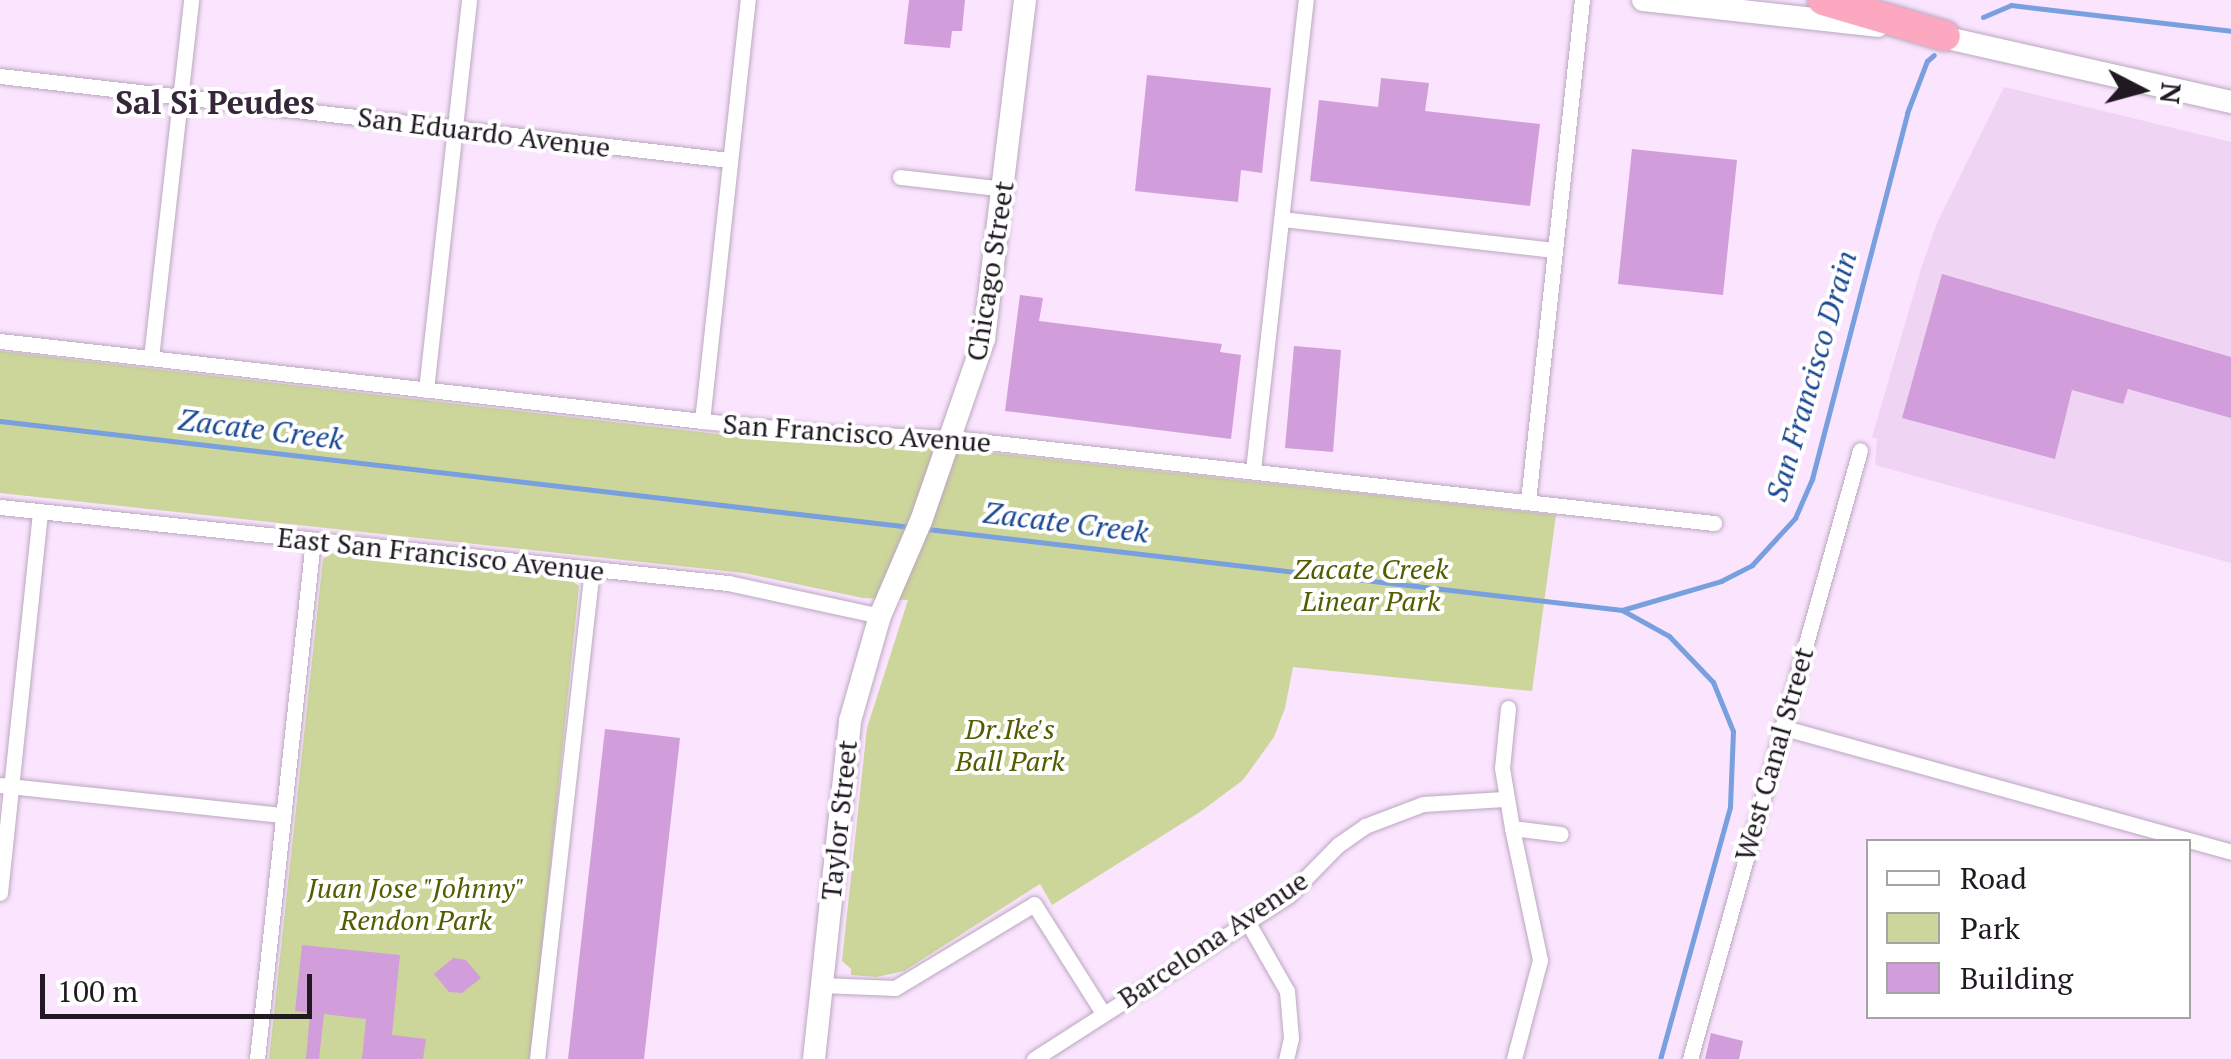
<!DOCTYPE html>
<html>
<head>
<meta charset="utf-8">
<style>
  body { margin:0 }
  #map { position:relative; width:2231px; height:1059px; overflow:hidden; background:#fae4fe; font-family:"PT Serif",serif }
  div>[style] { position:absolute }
  .built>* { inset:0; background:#efd4f3 }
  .green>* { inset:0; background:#ccd69a }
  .stream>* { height:5px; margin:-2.5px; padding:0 2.5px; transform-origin:2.5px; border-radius:2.5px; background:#789fde }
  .building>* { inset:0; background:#d19dda }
  .roads { filter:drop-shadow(0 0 2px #bba7bf) drop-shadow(0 0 2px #bba7bf) }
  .street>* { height:15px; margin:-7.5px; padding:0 7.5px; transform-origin:7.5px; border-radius:7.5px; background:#fff }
  .secondary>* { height:22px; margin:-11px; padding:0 11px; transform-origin:11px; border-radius:11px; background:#fff }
  .highway>* { height:30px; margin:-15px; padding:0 15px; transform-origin:15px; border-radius:15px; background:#fba8c0 }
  span { translate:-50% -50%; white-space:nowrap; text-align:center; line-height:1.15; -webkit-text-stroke:8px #fff; paint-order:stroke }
  .street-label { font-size:28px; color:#201922 }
  .park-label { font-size:28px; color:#535d00; font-style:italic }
  .water-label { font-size:30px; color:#1b4992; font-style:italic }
  .quarter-label { font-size:32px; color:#362639; font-weight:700 }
  .legend { position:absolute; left:1866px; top:839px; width:325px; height:180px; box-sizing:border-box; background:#fff; border:2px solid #a6a3a7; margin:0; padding:12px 18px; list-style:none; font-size:30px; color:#201922 }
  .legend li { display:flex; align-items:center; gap:20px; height:50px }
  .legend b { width:50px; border:2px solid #a6a3a7 }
  .north { position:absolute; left:2091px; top:40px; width:100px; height:100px; -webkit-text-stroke:8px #fff; paint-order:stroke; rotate:96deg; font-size:28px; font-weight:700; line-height:40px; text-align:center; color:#201922 }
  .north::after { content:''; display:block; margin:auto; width:35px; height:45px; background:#201922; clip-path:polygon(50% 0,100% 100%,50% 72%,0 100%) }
  .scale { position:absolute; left:40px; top:974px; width:272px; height:45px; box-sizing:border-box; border:5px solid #201922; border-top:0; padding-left:12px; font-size:30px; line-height:35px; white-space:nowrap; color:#201922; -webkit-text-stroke:8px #fff; paint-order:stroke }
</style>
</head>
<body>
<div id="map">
  <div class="built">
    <i style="clip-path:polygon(2004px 87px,2231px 142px,2231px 563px,1875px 465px,1877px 439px,1872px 437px,1921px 269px,1937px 223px)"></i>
  </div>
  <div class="green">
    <i style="clip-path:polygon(0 351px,751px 438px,902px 443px,1556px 515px,1532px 691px,1293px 667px,1285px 708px,1274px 737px,1243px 780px,1200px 812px,1052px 905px,1040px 884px,904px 971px,877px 977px,851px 975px,851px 969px,842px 961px,867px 728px,908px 600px,863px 598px,744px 573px,0 493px)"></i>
    <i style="clip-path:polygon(333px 553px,568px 578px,579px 586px,531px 1059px,269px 1059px,323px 559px)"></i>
  </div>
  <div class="stream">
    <i style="left:1983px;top:17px;width:30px;rotate:-23deg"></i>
    <i style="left:2011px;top:5px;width:222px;rotate:6.7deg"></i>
    <i style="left:0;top:421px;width:917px;rotate:6.64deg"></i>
    <i style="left:927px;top:529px;width:700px;rotate:6.65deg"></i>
    <i style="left:1622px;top:610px;width:54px;rotate:29deg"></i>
    <i style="left:1669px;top:636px;width:64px;rotate:46.3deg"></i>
    <i style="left:1713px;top:682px;width:53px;rotate:67.8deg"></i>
    <i style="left:1733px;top:731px;width:76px;rotate:92.3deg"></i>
    <i style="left:1730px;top:807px;width:262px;rotate:105.5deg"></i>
    <i style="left:1622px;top:610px;width:103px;rotate:-16.3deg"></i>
    <i style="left:1721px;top:581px;width:35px;rotate:-27deg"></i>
    <i style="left:1752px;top:565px;width:64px;rotate:-47.5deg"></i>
    <i style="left:1795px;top:518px;width:43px;rotate:-66.4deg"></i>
    <i style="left:1812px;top:479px;width:378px;rotate:-75.4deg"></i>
    <i style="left:1907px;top:113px;width:56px;rotate:-69deg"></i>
    <i style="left:1927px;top:61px;width:9px;rotate:-41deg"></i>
  </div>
  <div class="building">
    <i style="clip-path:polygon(909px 0,965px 0,962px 31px,952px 31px,950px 48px,904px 44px)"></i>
    <i style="clip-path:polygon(1147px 75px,1271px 88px,1262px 173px,1241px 170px,1238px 202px,1135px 191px)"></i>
    <i style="clip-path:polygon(1381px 78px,1429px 83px,1425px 111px,1540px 124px,1530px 206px,1310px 181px,1319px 100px,1378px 107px)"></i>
    <i style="clip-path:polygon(1632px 149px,1737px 160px,1723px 295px,1618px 284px)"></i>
    <i style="clip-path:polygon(1942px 274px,2231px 357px,2231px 418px,2128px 389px,2123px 404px,2072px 390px,2055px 459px,1902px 418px)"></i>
    <i style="clip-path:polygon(1020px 295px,1043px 298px,1039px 321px,1222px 344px,1220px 352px,1241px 355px,1231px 439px,1005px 411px)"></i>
    <i style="clip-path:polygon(1294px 346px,1341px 350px,1333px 452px,1285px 448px)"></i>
    <i style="clip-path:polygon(605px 729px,680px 738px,644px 1059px,568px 1059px)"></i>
    <i style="clip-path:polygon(302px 945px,400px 955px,392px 1035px,426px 1039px,423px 1059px,362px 1059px,366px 1019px,324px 1014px,319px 1059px,306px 1059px,310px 1013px,295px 1011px)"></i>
    <i style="clip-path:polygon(453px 958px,466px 960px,481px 978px,462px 993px,449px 992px,434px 974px)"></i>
    <i style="clip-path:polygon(1711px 1033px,1743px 1041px,1739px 1059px,1705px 1059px)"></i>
  </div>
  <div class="roads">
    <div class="street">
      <i style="left:0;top:76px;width:734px;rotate:6.57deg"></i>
      <i style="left:900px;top:177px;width:106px;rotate:6.5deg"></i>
      <i style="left:1282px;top:219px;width:273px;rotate:6.5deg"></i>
      <i style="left:0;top:341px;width:707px;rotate:6.5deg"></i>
      <i style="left:702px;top:421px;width:126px;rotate:5.5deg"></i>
      <i style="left:827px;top:433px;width:124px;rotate:2.3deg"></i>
      <i style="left:951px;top:438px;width:768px;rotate:6.36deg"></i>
      <i style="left:151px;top:358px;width:360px;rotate:-83.6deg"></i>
      <i style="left:426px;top:390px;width:392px;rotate:-83.7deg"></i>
      <i style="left:702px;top:421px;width:424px;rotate:-83.8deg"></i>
      <i style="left:1253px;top:470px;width:473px;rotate:-83.6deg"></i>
      <i style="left:1528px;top:501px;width:504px;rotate:-83.85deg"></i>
      <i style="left:0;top:507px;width:732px;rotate:5.96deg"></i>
      <i style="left:728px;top:583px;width:156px;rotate:12.2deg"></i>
      <i style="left:1508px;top:708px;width:60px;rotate:95.7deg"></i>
      <i style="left:1502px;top:768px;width:61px;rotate:80.5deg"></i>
      <i style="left:1781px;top:727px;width:467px;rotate:15.5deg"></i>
      <i style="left:0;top:785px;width:285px;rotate:6.1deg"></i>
      <i style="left:0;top:893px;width:384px;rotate:-84deg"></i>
      <i style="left:1247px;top:921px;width:81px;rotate:60.3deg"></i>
      <i style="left:1287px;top:991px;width:47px;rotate:85.1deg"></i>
      <i style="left:1291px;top:1038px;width:22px;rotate:103deg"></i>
      <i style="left:822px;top:985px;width:73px;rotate:2.4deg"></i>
      <i style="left:895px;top:988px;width:162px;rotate:-31.1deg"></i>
      <i style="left:1034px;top:904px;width:129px;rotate:57.7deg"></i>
      <i style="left:257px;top:1059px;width:522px;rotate:-83.84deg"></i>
      <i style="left:537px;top:1059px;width:492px;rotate:-83.6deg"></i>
      <i style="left:1034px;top:1059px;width:303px;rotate:-32.7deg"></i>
      <i style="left:1289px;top:895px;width:70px;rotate:-45.6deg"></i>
      <i style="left:1338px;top:845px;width:33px;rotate:-35deg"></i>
      <i style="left:1365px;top:826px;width:62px;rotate:-20.8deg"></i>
      <i style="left:1423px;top:804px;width:81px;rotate:-3.5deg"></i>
      <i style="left:1514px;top:1059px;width:102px;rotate:-75.3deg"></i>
      <i style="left:1540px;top:960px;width:135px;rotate:-102deg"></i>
      <i style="left:1512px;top:828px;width:49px;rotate:7deg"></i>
      <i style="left:1690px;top:1059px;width:632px;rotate:-74.4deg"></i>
    </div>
    <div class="secondary">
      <i style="left:1643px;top:0;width:236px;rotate:6.3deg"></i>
      <i style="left:1929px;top:34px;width:310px;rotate:12.7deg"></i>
      <i style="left:814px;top:1059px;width:340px;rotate:-83.9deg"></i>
      <i style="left:850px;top:721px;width:109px;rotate:-74.1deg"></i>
      <i style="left:880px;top:616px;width:103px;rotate:-66.7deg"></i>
      <i style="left:921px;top:521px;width:193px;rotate:-70.9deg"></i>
      <i style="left:984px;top:339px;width:341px;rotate:-83.1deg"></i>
    </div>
    <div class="highway">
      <i style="left:1823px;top:0;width:127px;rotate:16.4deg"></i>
    </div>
  </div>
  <div class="street-label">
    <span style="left:484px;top:132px;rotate:7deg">San Eduardo Avenue</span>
    <span style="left:990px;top:271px;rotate:-81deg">Chicago Street</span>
    <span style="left:857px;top:433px;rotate:4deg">San Francisco Avenue</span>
    <span style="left:441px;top:554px;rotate:6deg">East San Francisco Avenue</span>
    <span style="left:1774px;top:754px;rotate:-74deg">West Canal Street</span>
    <span style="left:839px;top:820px;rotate:-84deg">Taylor Street</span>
    <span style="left:1213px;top:939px;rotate:-34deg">Barcelona Avenue</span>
  </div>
  <div class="park-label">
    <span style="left:1371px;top:585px">Zacate Creek<br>Linear Park</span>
    <span style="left:1010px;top:745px">Dr.Ike's<br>Ball Park</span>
    <span style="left:416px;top:904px">Juan Jose "Johnny"<br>Rendon Park</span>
  </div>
  <div class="water-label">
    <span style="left:1811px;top:376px;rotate:-74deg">San Francisco Drain</span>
    <span style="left:261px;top:429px;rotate:7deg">Zacate Creek</span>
    <span style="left:1066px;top:522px;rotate:7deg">Zacate Creek</span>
  </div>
  <div class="quarter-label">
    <span style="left:215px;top:102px">Sal Si Peudes</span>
  </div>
  <ul class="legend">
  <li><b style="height:12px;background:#fff"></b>Road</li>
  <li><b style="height:28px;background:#ccd69a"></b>Park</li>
  <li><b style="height:28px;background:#d19dda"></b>Building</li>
  </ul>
  <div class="north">N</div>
  <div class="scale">100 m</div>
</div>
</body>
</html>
